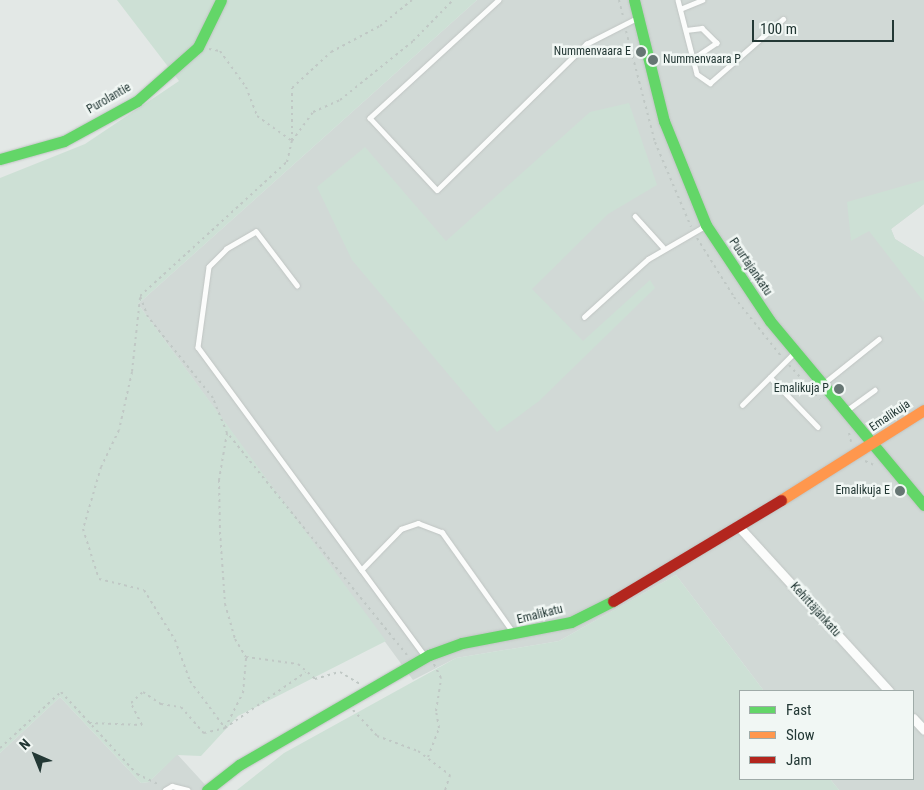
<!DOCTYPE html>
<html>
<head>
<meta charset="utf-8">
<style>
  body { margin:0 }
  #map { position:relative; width:924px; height:790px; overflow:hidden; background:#e3e8e6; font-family:"Roboto Condensed",sans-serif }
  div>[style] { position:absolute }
  .built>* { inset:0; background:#d1d9d6 }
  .green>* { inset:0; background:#cde0d5 }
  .path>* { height:2px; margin-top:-1px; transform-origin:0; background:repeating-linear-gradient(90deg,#c0c8c5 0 2.5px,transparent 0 6.5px) }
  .roads { filter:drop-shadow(0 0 1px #c0c5c3) drop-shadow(0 0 1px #c0c5c3) }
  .lane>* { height:4.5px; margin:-2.25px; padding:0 2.25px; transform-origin:2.25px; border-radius:2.25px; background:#fbfcfb }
  .street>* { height:9px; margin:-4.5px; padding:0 4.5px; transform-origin:4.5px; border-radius:4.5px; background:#fbfcfb }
  .fast>* { height:11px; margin:-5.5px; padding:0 5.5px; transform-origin:5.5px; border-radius:5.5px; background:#63d668 }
  .slow>* { height:11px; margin:-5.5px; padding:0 5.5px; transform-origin:5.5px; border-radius:5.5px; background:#ff974d }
  .jam>* { height:11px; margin:-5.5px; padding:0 5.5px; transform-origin:5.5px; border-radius:5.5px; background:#b3261e }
  .dots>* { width:14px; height:14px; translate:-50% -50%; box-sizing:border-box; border:2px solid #f1f7f4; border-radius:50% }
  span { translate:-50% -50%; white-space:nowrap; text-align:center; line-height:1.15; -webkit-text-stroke:5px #f1f7f4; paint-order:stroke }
  .poi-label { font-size:12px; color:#233835 }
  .right { translate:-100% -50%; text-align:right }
  .left { translate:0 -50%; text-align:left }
  .street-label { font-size:12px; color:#233835 }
  .legend { position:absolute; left:739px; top:690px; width:175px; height:90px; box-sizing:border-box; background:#f1f7f4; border:1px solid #9faba8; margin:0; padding:6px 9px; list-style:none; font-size:15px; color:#233835 }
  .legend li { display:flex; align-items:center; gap:10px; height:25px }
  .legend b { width:25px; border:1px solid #9faba8 }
  .north { position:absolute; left:10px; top:730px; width:50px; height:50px; -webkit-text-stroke:4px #f1f7f4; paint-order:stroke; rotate:316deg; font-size:14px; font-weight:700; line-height:20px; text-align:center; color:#233835 }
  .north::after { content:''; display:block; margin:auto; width:18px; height:22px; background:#233835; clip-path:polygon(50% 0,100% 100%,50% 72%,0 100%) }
  .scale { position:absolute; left:752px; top:20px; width:142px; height:22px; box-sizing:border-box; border:2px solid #233835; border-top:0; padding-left:6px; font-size:15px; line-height:18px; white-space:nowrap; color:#233835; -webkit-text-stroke:4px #f1f7f4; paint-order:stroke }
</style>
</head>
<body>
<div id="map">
  <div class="built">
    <i style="clip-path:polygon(477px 0,924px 0,924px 204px,891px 229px,895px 239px,924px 257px,924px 790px,839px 790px,830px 779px,913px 779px,913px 691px,764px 691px,676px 575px,559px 641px,456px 658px,413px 680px,138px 304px)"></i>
    <i style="clip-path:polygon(60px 697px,141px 783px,149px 782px,177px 754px,210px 790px,0 790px,0 753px)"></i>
  </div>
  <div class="green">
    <i style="clip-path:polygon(117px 0,477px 0,138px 304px,386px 641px,238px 716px,201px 756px,177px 755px,149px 782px,141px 783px,60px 697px,0 753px,0 178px,85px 144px,179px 81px)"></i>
    <i style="clip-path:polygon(629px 103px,657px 185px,608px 214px,532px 289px,583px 341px,650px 280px,655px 288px,539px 401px,497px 432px,352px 260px,317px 187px,365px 147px,446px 241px,590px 112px)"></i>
    <i style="clip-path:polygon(924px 180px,924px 204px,891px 229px,895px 239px,924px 257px,924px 302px,869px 231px,851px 241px,847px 202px)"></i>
    <i style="clip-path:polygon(676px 575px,764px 691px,740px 691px,740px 779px,830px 779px,839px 790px,237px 790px,284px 753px,456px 658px,559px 641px)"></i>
  </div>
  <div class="path">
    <i style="left:619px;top:0;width:16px;rotate:76deg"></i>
    <i style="left:626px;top:31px;width:115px;rotate:75.4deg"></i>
    <i style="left:655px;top:142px;width:92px;rotate:67deg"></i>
    <i style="left:209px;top:49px;width:11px;rotate:10deg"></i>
    <i style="left:220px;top:51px;width:44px;rotate:54.2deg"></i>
    <i style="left:246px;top:87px;width:31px;rotate:69deg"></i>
    <i style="left:257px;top:116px;width:43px;rotate:35.5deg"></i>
    <i style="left:292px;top:141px;width:53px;rotate:-90deg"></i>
    <i style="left:292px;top:88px;width:53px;rotate:-42.7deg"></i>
    <i style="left:331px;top:52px;width:55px;rotate:-28deg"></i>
    <i style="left:380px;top:26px;width:41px;rotate:-39.1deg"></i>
    <i style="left:697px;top:238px;width:70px;rotate:57.9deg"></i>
    <i style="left:734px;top:297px;width:75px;rotate:51.5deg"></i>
    <i style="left:140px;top:298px;width:74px;rotate:96.2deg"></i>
    <i style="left:132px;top:372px;width:59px;rotate:102.6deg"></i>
    <i style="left:119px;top:430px;width:41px;rotate:115.9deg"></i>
    <i style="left:101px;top:467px;width:65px;rotate:106.2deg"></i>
    <i style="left:83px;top:529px;width:52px;rotate:72.3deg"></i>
    <i style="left:99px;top:579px;width:46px;rotate:13.7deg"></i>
    <i style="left:144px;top:590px;width:59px;rotate:58.2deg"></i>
    <i style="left:175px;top:640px;width:44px;rotate:69.9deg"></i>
    <i style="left:190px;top:681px;width:59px;rotate:53.3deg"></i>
    <i style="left:225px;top:728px;width:39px;rotate:-63deg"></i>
    <i style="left:243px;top:693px;width:36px;rotate:-85deg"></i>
    <i style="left:789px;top:365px;width:46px;rotate:47.6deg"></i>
    <i style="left:227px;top:433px;width:48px;rotate:99.7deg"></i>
    <i style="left:219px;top:480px;width:52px;rotate:88.9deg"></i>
    <i style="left:220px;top:532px;width:72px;rotate:86deg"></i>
    <i style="left:225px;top:604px;width:36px;rotate:74deg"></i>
    <i style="left:235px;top:639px;width:21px;rotate:59deg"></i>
    <i style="left:246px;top:657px;width:52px;rotate:7.7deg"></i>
    <i style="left:298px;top:664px;width:23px;rotate:41deg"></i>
    <i style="left:315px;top:679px;width:26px;rotate:-16deg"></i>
    <i style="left:340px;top:672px;width:23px;rotate:31deg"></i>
    <i style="left:849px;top:433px;width:9px;rotate:77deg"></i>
    <i style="left:865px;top:461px;width:12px;rotate:24deg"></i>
    <i style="left:407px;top:655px;width:286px;rotate:-129deg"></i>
    <i style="left:227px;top:433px;width:38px;rotate:-112deg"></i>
    <i style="left:213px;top:398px;width:104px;rotate:-128.7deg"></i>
    <i style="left:148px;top:317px;width:22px;rotate:-111deg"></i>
    <i style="left:140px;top:296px;width:199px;rotate:-42.4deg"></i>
    <i style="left:287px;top:162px;width:22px;rotate:-77deg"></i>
    <i style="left:292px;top:141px;width:36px;rotate:-54deg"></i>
    <i style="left:313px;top:112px;width:30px;rotate:-24deg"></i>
    <i style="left:340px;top:100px;width:94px;rotate:-38.9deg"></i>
    <i style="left:413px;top:41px;width:57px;rotate:-45.7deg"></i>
    <i style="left:353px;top:710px;width:35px;rotate:47deg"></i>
    <i style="left:377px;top:736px;width:44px;rotate:20.1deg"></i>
    <i style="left:418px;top:751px;width:40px;rotate:37deg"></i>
    <i style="left:450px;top:775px;width:16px;rotate:108deg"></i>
    <i style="left:89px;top:723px;width:53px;rotate:2.2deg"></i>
    <i style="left:142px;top:725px;width:25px;rotate:-117deg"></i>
    <i style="left:131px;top:703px;width:16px;rotate:-43deg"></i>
    <i style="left:143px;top:692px;width:22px;rotate:34deg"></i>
    <i style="left:161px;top:704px;width:20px;rotate:9deg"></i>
    <i style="left:181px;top:707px;width:35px;rotate:49deg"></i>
    <i style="left:204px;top:733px;width:22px;rotate:-13deg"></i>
    <i style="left:225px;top:728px;width:98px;rotate:-34.7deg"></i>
    <i style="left:0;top:748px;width:83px;rotate:-42.6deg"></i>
    <i style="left:61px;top:692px;width:112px;rotate:47.2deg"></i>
    <i style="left:137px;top:774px;width:25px;rotate:26deg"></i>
    <i style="left:428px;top:757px;width:31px;rotate:-69deg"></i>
    <i style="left:439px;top:728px;width:17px;rotate:-100deg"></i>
    <i style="left:436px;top:711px;width:33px;rotate:-81deg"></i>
    <i style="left:441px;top:678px;width:16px;rotate:-117deg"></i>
  </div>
  <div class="roads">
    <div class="lane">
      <i style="left:499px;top:0;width:175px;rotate:137.5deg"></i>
      <i style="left:370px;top:118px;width:98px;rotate:47.1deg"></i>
      <i style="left:437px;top:190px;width:209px;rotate:-44.4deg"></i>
      <i style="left:586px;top:44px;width:57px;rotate:-27deg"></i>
      <i style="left:678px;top:0;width:76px;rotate:75.6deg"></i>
      <i style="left:697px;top:74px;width:16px;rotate:35deg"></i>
      <i style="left:710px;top:83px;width:97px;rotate:-41.2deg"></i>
      <i style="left:680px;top:9px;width:24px;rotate:-22deg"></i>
      <i style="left:686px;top:30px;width:16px;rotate:-7deg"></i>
      <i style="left:702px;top:28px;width:21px;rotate:45deg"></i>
      <i style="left:717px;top:43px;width:29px;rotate:146deg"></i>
      <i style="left:635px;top:216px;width:42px;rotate:47.9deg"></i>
      <i style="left:297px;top:286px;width:68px;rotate:-127.2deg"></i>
      <i style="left:256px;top:232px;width:34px;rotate:150deg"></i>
      <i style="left:227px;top:249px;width:25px;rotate:135deg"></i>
      <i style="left:209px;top:267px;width:81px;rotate:97.8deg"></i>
      <i style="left:198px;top:347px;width:383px;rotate:53.7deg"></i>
      <i style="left:584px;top:317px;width:86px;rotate:-42.2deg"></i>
      <i style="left:648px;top:259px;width:66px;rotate:-30.1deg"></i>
      <i style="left:770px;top:377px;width:69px;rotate:46.2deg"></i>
      <i style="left:824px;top:383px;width:70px;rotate:-38.7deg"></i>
      <i style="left:742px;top:405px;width:74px;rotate:-45deg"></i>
      <i style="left:847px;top:410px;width:34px;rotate:-36deg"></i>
      <i style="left:361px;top:570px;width:57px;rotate:-45.7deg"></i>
      <i style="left:401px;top:529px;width:18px;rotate:-19deg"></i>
      <i style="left:418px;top:523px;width:26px;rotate:21deg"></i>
      <i style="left:442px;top:532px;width:123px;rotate:54.6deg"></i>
      <i style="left:165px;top:790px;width:8px;rotate:-30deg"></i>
      <i style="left:172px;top:786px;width:16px;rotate:14deg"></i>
    </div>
    <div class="street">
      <i style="left:741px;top:529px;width:219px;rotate:47.6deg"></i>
      <i style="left:913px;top:718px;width:16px;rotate:47deg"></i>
    </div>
    <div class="fast">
      <i style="left:634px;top:0;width:125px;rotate:76.1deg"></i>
      <i style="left:664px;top:121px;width:112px;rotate:68deg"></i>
      <i style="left:706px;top:225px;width:115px;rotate:56.3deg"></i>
      <i style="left:770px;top:321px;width:240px;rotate:50.1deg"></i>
      <i style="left:0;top:159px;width:66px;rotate:-15.7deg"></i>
      <i style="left:64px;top:141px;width:83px;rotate:-28.7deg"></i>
      <i style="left:137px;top:101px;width:81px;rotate:-41.5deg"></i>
      <i style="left:198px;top:47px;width:52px;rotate:-63.9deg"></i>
      <i style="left:207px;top:790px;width:41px;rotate:-38deg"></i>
      <i style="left:239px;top:765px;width:220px;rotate:-30.1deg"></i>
      <i style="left:429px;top:655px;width:35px;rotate:-20deg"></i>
      <i style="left:462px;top:643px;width:111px;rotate:-10.9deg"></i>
      <i style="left:571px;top:622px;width:47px;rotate:-26.6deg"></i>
    </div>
    <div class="slow">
      <i style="left:781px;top:500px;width:169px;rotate:-32.2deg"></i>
    </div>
    <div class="jam">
      <i style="left:613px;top:601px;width:196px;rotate:-31deg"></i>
    </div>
  </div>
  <div class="dots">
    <i style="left:641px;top:52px;background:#667673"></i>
    <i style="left:653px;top:60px;background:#667673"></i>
    <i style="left:839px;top:389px;background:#667673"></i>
    <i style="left:900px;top:491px;background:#667673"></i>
  </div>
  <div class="poi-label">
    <span class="right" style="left:631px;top:52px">Nummenvaara E</span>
    <span class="left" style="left:663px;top:60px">Nummenvaara P</span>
    <span class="right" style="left:829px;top:389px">Emalikuja P</span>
    <span class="right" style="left:890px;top:491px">Emalikuja E</span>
  </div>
  <div class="street-label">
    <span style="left:109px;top:99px;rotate:-30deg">Purolantie</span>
    <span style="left:750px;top:267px;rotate:56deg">Puurtajankatu</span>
    <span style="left:890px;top:416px;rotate:-34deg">Emalikuja</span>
    <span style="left:815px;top:610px;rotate:48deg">Kehittäjänkatu</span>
    <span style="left:540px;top:615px;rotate:-14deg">Emalikatu</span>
  </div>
  <ul class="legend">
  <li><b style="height:6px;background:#63d668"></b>Fast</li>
  <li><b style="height:6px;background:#ff974d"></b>Slow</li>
  <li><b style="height:6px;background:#b3261e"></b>Jam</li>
  </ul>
  <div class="north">N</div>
  <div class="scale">100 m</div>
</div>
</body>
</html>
